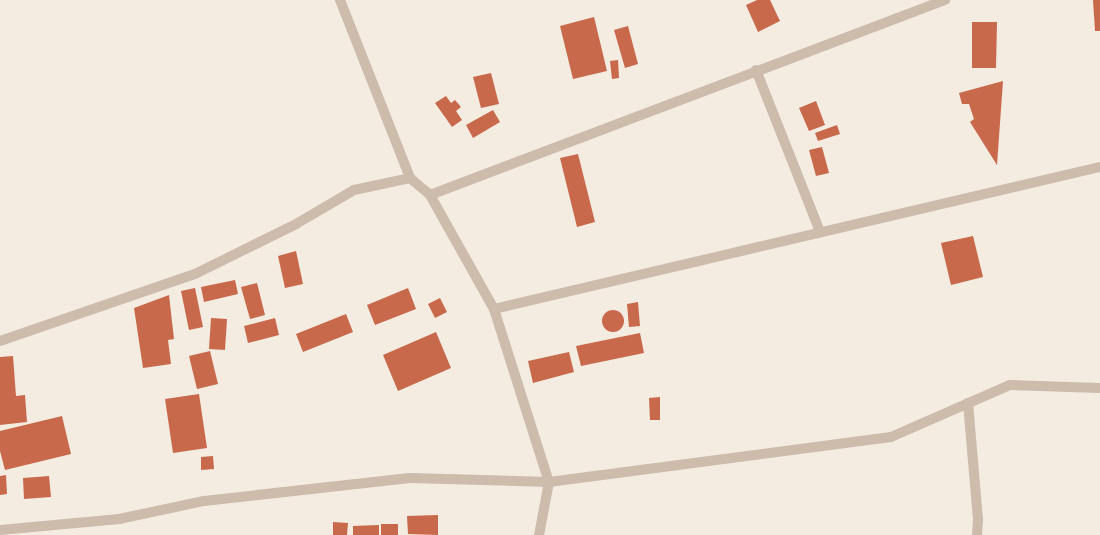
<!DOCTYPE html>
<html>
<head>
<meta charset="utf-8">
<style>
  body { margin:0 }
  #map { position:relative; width:1100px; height:535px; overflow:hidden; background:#f4ebe1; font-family:Manrope,sans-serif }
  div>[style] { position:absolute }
  .building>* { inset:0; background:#c8694b }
  .round { border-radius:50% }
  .minor>* { height:10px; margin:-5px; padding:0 5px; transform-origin:5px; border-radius:5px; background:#cdbbac }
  span { translate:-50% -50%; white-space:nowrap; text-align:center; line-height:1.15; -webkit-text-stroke:3px #fbf5ee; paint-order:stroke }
</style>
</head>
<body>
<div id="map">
  <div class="building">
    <i style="clip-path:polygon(757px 0,770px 0,780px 21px,758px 32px,746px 5px)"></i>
    <i style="clip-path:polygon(1093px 0,1100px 0,1100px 31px,1095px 31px)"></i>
    <i style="clip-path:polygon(594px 17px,607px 71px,573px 79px,560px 26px)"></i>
    <i style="clip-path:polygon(972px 22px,997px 22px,996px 68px,972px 68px)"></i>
    <i style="clip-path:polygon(628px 26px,638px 64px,625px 68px,614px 30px)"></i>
    <i style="clip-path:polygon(618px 60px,619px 78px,612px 79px,610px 61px)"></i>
    <i style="clip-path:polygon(491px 73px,499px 104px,481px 108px,473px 77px)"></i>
    <i style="clip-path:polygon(1003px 81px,997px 165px,970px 122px,974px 119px,969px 104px,962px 104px,959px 93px)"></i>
    <i style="clip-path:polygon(446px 96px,451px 103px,455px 100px,461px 107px,456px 111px,462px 120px,452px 127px,435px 103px)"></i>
    <i style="clip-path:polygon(816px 101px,825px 125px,809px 131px,799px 108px)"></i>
    <i style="clip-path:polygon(493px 110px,500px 122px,473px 138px,466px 125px)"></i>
    <i style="clip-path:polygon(837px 125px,840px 134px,818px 141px,815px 133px)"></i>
    <i style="clip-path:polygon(822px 147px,829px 173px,816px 176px,809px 150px)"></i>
    <i style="clip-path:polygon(578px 154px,595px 222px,577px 227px,560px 158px)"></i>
    <i style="clip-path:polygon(973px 236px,983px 277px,951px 285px,941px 243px)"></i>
    <i style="clip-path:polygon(296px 251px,303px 284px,285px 288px,278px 256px)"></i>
    <i style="clip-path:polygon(235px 280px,238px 294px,204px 302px,201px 287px)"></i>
    <i style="clip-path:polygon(257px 283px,265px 315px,250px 319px,241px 287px)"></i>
    <i style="clip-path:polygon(195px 288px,203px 327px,189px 330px,181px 291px)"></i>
    <i style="clip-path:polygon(408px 288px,416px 309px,375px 325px,367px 305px)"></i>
    <i style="clip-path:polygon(169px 295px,174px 339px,168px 340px,171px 364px,143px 368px,134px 308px)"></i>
    <i style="clip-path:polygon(440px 298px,447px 312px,435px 318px,428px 304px)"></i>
    <i style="clip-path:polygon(638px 302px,640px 326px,629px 327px,627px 304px)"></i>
    <i class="round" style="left:602px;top:310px;width:22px;height:22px"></i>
    <i style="clip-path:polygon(346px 314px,353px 332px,303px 352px,296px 334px)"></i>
    <i style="clip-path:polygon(211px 318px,227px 319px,225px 350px,209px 349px)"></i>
    <i style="clip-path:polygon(275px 318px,279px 335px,248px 343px,244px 326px)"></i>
    <i style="clip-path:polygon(436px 332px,451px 368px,398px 391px,383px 355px)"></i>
    <i style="clip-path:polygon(640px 333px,644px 353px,581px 366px,576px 346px)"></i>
    <i style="clip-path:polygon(210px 351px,218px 384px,197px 389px,189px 356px)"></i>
    <i style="clip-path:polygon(569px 352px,574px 372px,533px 383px,528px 361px)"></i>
    <i style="clip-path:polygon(13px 356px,16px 396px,25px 395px,27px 422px,0 425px,0 357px)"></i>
    <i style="clip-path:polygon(199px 394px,207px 448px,173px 453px,165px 399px)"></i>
    <i style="clip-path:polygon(660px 397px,660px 420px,650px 420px,649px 398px)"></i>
    <i style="clip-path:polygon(62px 416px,71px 454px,5px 470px,0 451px,0 431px)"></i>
    <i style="clip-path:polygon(213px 456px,214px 469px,201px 470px,201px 457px)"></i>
    <i style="clip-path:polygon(6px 475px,7px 494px,0 495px,0 476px)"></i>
    <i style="clip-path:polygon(49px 476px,51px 497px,24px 499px,23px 478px)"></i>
    <i style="clip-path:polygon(438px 515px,438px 535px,408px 534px,407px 516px)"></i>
    <i style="clip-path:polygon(333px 522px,348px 523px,347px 535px,333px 535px)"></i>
    <i style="clip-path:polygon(381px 524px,398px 524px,398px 535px,381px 535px)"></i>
    <i style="clip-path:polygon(379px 525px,379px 535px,353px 535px,353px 526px)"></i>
  </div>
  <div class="minor">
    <i style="left:340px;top:0;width:191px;rotate:68.5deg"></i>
    <i style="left:410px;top:178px;width:26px;rotate:40deg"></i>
    <i style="left:430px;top:195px;width:131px;rotate:60.7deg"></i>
    <i style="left:494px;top:309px;width:182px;rotate:72.4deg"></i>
    <i style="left:549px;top:482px;width:54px;rotate:100.7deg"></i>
    <i style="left:756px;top:70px;width:174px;rotate:68.4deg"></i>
    <i style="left:430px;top:195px;width:551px;rotate:-20.74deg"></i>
    <i style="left:494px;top:309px;width:622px;rotate:-13.19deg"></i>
    <i style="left:0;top:341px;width:206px;rotate:-19deg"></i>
    <i style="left:195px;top:274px;width:113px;rotate:-26.3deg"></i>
    <i style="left:296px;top:224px;width:67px;rotate:-30.4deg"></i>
    <i style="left:354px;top:190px;width:57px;rotate:-12.1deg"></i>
    <i style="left:968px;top:403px;width:117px;rotate:85.1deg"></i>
    <i style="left:978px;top:520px;width:15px;rotate:94deg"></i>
    <i style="left:0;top:530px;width:120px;rotate:-5.3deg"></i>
    <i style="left:119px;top:519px;width:87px;rotate:-12deg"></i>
    <i style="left:204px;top:501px;width:207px;rotate:-6.4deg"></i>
    <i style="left:410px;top:478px;width:139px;rotate:1.6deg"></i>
    <i style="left:549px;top:482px;width:345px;rotate:-7.5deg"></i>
    <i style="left:891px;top:437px;width:130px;rotate:-23.6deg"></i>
    <i style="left:1010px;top:385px;width:90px;rotate:1.9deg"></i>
  </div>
</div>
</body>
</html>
